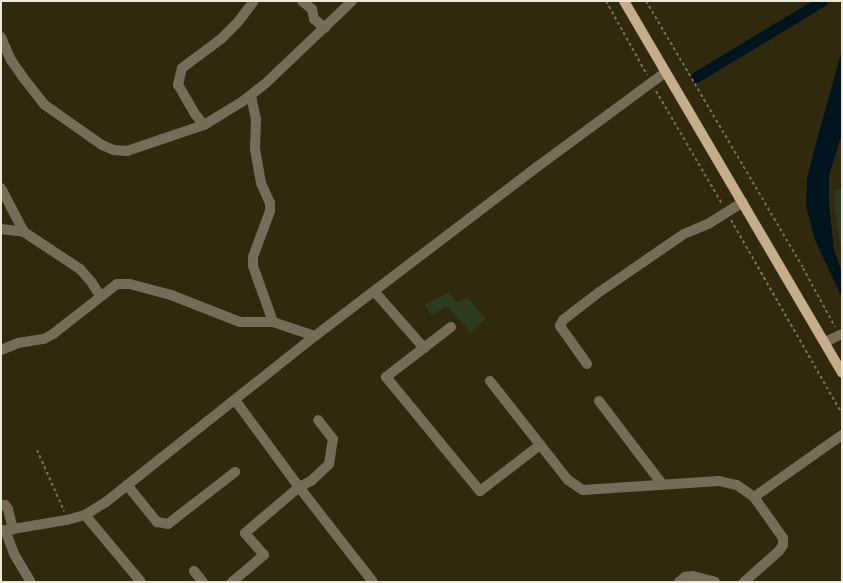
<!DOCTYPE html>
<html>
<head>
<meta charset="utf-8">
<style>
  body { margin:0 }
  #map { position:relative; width:843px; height:583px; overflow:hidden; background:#30290e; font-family:"Varela Round",sans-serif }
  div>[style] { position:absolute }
  .green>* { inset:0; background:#2d3b21 }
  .water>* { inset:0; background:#00141e }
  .canal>* { height:11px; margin:-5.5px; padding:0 5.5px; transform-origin:5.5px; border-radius:5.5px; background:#00141e }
  .path>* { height:2px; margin-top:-1px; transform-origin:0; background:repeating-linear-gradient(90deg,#77715a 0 3px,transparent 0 6px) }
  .minor>* { height:10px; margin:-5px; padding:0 5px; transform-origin:5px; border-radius:5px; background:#776b5a }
  .major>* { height:10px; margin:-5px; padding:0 5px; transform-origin:5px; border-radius:5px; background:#c6ae8a }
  span { translate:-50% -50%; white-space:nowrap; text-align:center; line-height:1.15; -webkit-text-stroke:4px #261f04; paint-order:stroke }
  .frame { position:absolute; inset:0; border:2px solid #ece8d8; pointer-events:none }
</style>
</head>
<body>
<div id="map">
  <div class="green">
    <i style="clip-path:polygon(835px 189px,842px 190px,842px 255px,835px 211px)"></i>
    <i style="clip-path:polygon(448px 292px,457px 303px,467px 297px,486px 319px,471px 333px,448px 307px,444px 307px,433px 316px,425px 305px)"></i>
  </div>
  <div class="water">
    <i style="clip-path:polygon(842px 50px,842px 133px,829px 176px,829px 205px,834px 250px,842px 272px,842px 298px,815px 240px,806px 206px,807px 179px,815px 147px)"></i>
  </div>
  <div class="canal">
    <i style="left:696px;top:77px;width:147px;rotate:-31.1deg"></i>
  </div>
  <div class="path">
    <i style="left:606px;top:1px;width:85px;rotate:61deg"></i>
    <i style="left:646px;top:1px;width:310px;rotate:59.5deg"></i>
    <i style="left:803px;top:268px;width:67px;rotate:61.5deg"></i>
    <i style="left:656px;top:91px;width:131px;rotate:59.7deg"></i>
    <i style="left:731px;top:220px;width:224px;rotate:60.2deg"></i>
    <i style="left:37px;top:450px;width:67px;rotate:66.1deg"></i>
  </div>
  <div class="minor">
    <i style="left:302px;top:1px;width:13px;rotate:39deg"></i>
    <i style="left:312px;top:9px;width:10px;rotate:79deg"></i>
    <i style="left:314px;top:19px;width:14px;rotate:39deg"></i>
    <i style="left:1px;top:37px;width:25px;rotate:67deg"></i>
    <i style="left:11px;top:60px;width:19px;rotate:55deg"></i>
    <i style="left:22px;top:76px;width:37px;rotate:52deg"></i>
    <i style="left:45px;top:105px;width:70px;rotate:35.1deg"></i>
    <i style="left:102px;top:145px;width:13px;rotate:23deg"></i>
    <i style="left:114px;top:150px;width:13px;rotate:4deg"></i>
    <i style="left:127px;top:151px;width:81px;rotate:-18.7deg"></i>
    <i style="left:204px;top:125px;width:46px;rotate:-31.6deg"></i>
    <i style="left:243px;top:101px;width:29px;rotate:-38deg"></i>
    <i style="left:266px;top:83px;width:119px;rotate:-43.6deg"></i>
    <i style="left:251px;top:96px;width:24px;rotate:78deg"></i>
    <i style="left:256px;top:119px;width:30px;rotate:92deg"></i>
    <i style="left:255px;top:149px;width:35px;rotate:80deg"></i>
    <i style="left:261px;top:183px;width:22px;rotate:66deg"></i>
    <i style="left:270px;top:203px;width:8px;rotate:90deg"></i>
    <i style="left:270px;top:211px;width:49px;rotate:110.3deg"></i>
    <i style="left:253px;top:257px;width:9px;rotate:90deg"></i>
    <i style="left:253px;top:266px;width:59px;rotate:70.3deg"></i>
    <i style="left:204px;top:125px;width:14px;rotate:-129deg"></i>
    <i style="left:195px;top:114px;width:34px;rotate:-120deg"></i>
    <i style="left:178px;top:85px;width:17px;rotate:-77deg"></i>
    <i style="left:182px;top:68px;width:49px;rotate:-36.6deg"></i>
    <i style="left:221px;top:39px;width:24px;rotate:-45deg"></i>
    <i style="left:238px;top:22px;width:26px;rotate:-53deg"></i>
    <i style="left:1px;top:188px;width:50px;rotate:62.4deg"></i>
    <i style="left:1px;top:229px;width:23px;rotate:7deg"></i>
    <i style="left:24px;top:232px;width:67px;rotate:33.5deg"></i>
    <i style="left:80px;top:269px;width:18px;rotate:49deg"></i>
    <i style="left:92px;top:283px;width:15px;rotate:58deg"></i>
    <i style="left:374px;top:291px;width:76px;rotate:48.7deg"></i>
    <i style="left:451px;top:327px;width:82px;rotate:142.4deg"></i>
    <i style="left:386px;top:377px;width:148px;rotate:50.5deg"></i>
    <i style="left:480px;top:491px;width:76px;rotate:-37.5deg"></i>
    <i style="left:825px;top:342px;width:19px;rotate:-25deg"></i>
    <i style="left:1px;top:350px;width:18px;rotate:-22deg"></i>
    <i style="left:18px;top:343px;width:26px;rotate:-9deg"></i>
    <i style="left:44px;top:339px;width:10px;rotate:-29deg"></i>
    <i style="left:53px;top:334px;width:81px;rotate:-38deg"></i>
    <i style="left:117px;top:284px;width:13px"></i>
    <i style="left:130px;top:284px;width:42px;rotate:15deg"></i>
    <i style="left:171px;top:295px;width:74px;rotate:21.4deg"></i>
    <i style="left:240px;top:322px;width:33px"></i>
    <i style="left:273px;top:322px;width:44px;rotate:18.4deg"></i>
    <i style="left:587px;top:364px;width:47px;rotate:-125.4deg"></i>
    <i style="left:560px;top:326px;width:7px;rotate:-63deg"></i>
    <i style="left:563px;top:320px;width:44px;rotate:-37.6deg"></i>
    <i style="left:598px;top:293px;width:104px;rotate:-34.5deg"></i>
    <i style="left:684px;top:234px;width:26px;rotate:-23deg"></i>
    <i style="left:708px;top:224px;width:41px;rotate:-32.2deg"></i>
    <i style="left:490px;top:381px;width:126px;rotate:51.8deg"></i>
    <i style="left:568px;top:480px;width:18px;rotate:34deg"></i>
    <i style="left:583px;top:490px;width:136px;rotate:-3.8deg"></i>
    <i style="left:719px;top:481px;width:18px;rotate:13deg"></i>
    <i style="left:737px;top:485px;width:21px;rotate:35deg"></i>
    <i style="left:754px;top:497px;width:50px;rotate:54.7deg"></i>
    <i style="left:783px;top:538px;width:7px;rotate:90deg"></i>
    <i style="left:783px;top:545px;width:7px;rotate:124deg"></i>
    <i style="left:779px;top:551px;width:47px;rotate:138.5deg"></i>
    <i style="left:235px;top:400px;width:108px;rotate:53.7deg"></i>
    <i style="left:299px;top:487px;width:120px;rotate:52.1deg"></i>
    <i style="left:599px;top:401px;width:104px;rotate:52.8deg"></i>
    <i style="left:127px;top:485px;width:48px;rotate:51deg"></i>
    <i style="left:157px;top:522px;width:11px;rotate:10deg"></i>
    <i style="left:168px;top:524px;width:85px;rotate:-37.8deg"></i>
    <i style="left:754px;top:497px;width:108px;rotate:-35.2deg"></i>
    <i style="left:1px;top:505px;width:4px"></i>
    <i style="left:5px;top:505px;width:5px;rotate:53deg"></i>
    <i style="left:8px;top:509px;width:21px;rotate:76deg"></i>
    <i style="left:85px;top:515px;width:87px;rotate:50.1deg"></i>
    <i style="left:5px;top:530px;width:26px;rotate:69deg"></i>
    <i style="left:14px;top:554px;width:31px;rotate:59deg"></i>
    <i style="left:1px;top:531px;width:67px;rotate:-9.5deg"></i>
    <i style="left:67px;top:520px;width:19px;rotate:-16deg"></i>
    <i style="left:85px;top:515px;width:25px;rotate:-32deg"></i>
    <i style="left:106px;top:502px;width:267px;rotate:-38.5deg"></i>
    <i style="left:315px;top:336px;width:279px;rotate:-37.3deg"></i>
    <i style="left:537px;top:167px;width:160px;rotate:-36.4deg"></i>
    <i style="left:194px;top:571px;width:14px;rotate:51deg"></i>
    <i style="left:232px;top:582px;width:42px;rotate:-40.2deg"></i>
    <i style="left:264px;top:555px;width:29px;rotate:-131deg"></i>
    <i style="left:245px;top:533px;width:71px;rotate:-40.4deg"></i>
    <i style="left:299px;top:487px;width:13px;rotate:-27deg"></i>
    <i style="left:311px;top:481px;width:25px;rotate:-43deg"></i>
    <i style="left:329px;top:464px;width:25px;rotate:-81deg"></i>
    <i style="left:333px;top:439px;width:24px;rotate:-128deg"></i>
    <i style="left:679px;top:582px;width:8px;rotate:-40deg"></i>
    <i style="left:685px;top:577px;width:8px;rotate:-7deg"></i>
    <i style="left:693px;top:576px;width:23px;rotate:15deg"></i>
  </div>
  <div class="major">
    <i style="left:624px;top:1px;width:431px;rotate:59.6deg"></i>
  </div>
  <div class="frame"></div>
</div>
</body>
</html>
